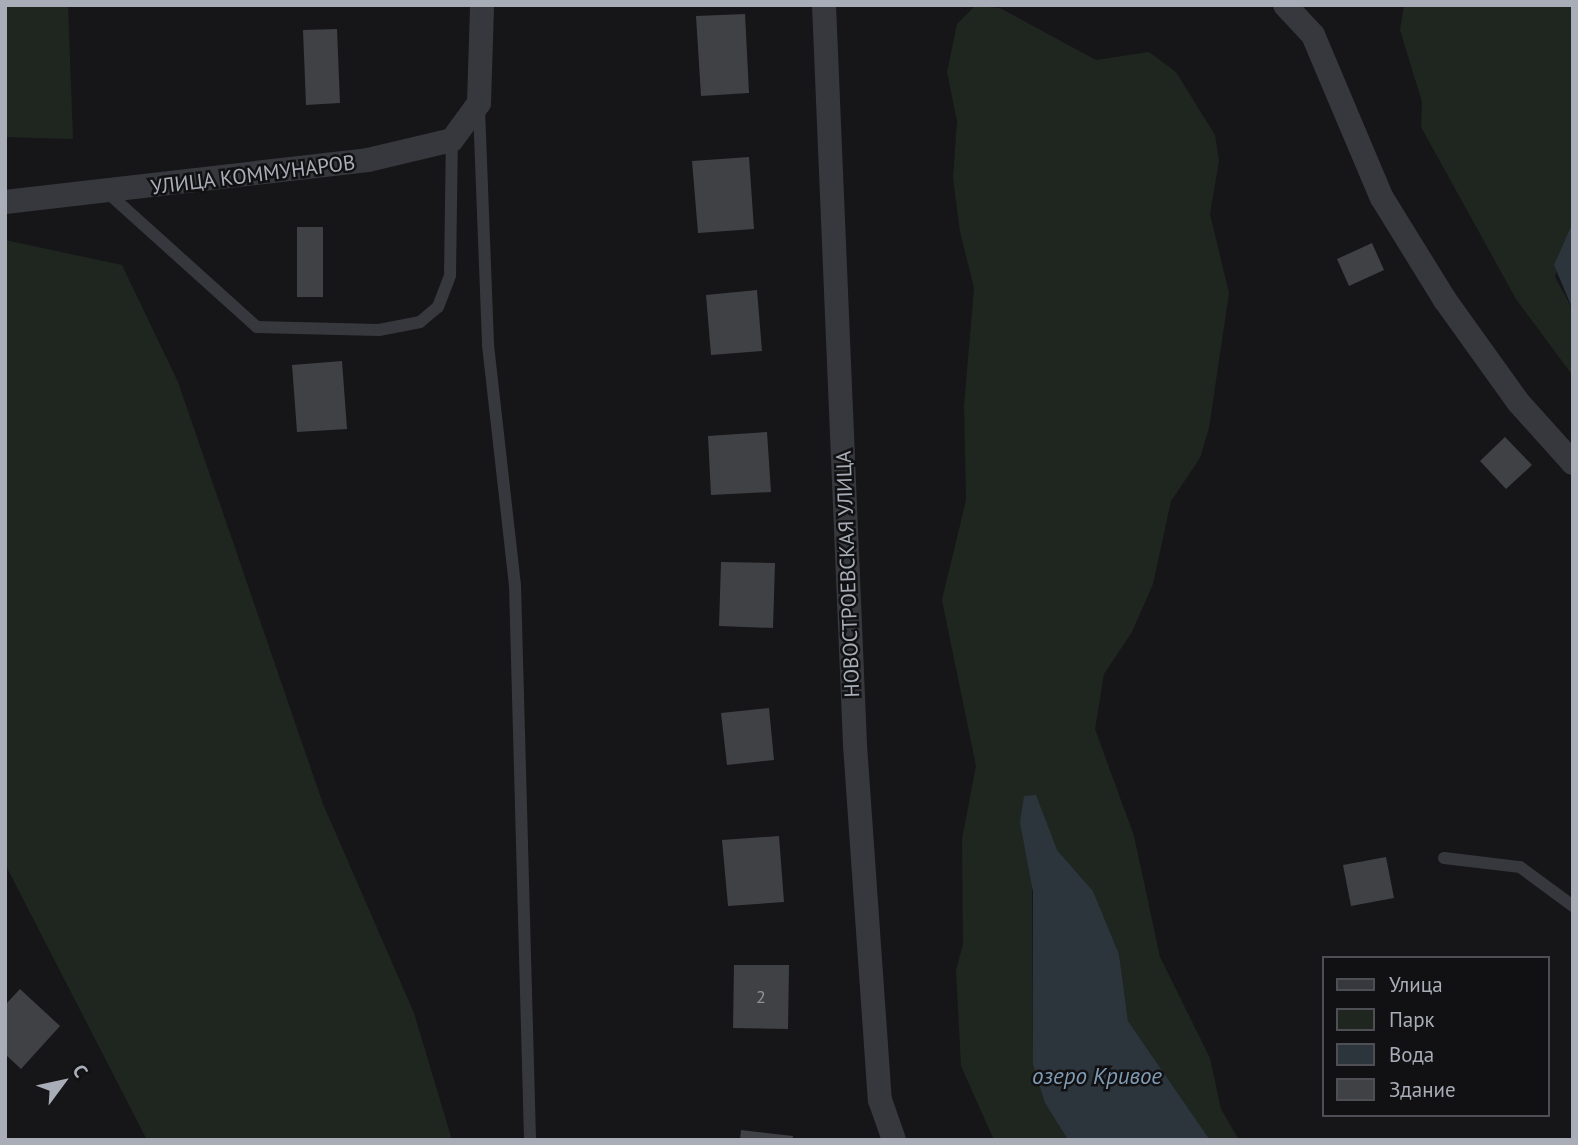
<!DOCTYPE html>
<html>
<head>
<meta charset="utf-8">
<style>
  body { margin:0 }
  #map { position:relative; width:1578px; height:1145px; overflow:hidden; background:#161618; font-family:"PT Sans",sans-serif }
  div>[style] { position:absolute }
  .green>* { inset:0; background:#1e261f }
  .water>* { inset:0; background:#2c353c }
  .building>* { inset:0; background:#404145 }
  .lane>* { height:12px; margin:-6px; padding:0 6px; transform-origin:6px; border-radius:6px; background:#37383d }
  .street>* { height:24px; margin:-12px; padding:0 12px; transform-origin:12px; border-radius:12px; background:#37383d }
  span { translate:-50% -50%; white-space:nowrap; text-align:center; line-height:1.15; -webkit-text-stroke:5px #111113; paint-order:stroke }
  .number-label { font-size:18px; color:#8e929b }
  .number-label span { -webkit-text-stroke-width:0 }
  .street-label { font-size:21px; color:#a8adb8 }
  .water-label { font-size:23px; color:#7f9bb3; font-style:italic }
  .frame { position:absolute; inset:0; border:7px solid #a8adb8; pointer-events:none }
  .legend { position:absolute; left:1322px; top:956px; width:228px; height:161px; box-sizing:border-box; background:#111113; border:2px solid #4d4f55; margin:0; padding:9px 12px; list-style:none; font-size:21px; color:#a8adb8 }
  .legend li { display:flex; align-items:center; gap:14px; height:35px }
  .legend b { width:35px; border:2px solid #4d4f55 }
  .north { position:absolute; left:28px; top:1047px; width:70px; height:70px; -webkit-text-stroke:5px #111113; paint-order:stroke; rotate:57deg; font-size:19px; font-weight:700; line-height:28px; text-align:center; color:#a8adb8 }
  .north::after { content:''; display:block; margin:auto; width:24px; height:32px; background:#a8adb8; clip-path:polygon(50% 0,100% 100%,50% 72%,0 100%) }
</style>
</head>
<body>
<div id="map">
  <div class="green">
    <i style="clip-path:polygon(5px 5px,68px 5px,73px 139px,5px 137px)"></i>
    <i style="clip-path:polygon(1404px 5px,1573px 5px,1573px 222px,1555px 277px,1573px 310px,1573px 376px,1516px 299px,1421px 127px,1422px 102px,1400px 30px)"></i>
    <i style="clip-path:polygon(975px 6px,1000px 8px,1096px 60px,1149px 52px,1176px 72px,1215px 135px,1219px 161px,1210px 214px,1229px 293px,1209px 428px,1200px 458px,1171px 501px,1153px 584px,1132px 632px,1104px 674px,1095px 729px,1134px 836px,1160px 957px,1210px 1058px,1221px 1109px,1239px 1140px,1210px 1140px,1128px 1021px,1119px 954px,1093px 891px,1057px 850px,1032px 878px,1033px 1051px,1045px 1103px,1068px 1140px,994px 1140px,961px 1066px,956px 970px,963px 944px,962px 839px,976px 766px,942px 600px,966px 500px,964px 406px,974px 288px,960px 232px,953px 178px,957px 121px,947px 72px,957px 24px)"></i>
    <i style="clip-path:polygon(5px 240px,122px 265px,178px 382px,323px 804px,414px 1013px,452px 1140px,147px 1140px,5px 864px)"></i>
  </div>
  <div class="water">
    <i style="clip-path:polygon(1573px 222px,1573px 310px,1554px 265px)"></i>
    <i style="clip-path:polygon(1036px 795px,1057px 850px,1093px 891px,1119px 954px,1128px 1021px,1210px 1140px,1068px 1140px,1045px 1103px,1033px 1064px,1033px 892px,1020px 822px,1024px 796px)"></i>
  </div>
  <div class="building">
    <i style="clip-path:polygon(745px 14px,749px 93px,701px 96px,696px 16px)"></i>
    <i style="clip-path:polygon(337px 29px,340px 103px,306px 105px,303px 30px)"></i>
    <i style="clip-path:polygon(749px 157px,754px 229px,698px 233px,692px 161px)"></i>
    <i style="clip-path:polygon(297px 227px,323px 227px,323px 297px,297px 297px)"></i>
    <i style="clip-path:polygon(1372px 243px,1384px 270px,1349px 286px,1337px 259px)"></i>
    <i style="clip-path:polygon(757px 290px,762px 351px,711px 355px,706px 295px)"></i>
    <i style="clip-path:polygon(342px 361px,347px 429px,297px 432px,292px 365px)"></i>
    <i style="clip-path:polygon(767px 432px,771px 492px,711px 495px,708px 436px)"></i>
    <i style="clip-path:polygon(1505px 437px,1532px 465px,1506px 489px,1480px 461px)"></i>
    <i style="clip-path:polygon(721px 562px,775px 563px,773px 628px,719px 626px)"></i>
    <i style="clip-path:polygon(769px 708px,774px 760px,727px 765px,721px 713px)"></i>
    <i style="clip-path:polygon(779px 836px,784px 902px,728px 906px,722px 840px)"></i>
    <i style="clip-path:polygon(1386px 857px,1394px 898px,1351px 906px,1343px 865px)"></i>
    <i style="clip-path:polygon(734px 965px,789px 965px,788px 1029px,733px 1028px)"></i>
    <i style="clip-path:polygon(20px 989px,60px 1026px,21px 1069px,5px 1054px,5px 1005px)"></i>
    <i style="clip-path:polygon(741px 1130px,793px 1136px,792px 1140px,740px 1140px)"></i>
  </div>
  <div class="lane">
    <i style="left:479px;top:109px;width:236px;rotate:87.8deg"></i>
    <i style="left:488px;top:345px;width:242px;rotate:83.6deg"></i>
    <i style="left:515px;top:585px;width:555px;rotate:88.45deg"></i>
    <i style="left:108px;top:193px;width:200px;rotate:42deg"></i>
    <i style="left:257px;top:327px;width:122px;rotate:1.4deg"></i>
    <i style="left:379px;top:330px;width:42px;rotate:-11deg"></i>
    <i style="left:420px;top:322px;width:23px;rotate:-40deg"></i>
    <i style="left:438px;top:307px;width:34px;rotate:-69deg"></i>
    <i style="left:450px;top:275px;width:135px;rotate:-89.2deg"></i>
    <i style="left:1444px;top:858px;width:77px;rotate:6.8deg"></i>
    <i style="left:1520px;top:867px;width:66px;rotate:36.3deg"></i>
  </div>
  <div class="street">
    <i style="left:824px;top:5px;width:741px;rotate:87.6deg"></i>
    <i style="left:855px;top:745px;width:356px;rotate:86deg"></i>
    <i style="left:880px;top:1100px;width:42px;rotate:70.7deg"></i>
    <i style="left:1285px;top:5px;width:41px;rotate:47deg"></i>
    <i style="left:1313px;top:35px;width:177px;rotate:67.1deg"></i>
    <i style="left:1382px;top:198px;width:120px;rotate:58.3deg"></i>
    <i style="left:1445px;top:300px;width:125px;rotate:54.4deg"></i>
    <i style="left:1518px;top:402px;width:82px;rotate:48deg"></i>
    <i style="left:5px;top:202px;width:365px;rotate:-6.6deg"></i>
    <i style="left:368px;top:160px;width:86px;rotate:-13.4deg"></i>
    <i style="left:452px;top:140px;width:46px;rotate:-53.9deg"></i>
    <i style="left:479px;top:103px;width:98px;rotate:-88.2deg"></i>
  </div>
  <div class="number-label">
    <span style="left:761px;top:997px">2</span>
  </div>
  <div class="street-label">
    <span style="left:253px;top:175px;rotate:-7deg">УЛИЦА КОММУНАРОВ</span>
    <span style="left:848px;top:574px;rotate:-92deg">НОВОСТРОЕВСКАЯ УЛИЦА</span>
  </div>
  <div class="water-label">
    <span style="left:1097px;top:1076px">озеро Кривое</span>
  </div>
  <div class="frame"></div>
  <ul class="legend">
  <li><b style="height:9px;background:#37383d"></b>Улица</li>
  <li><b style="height:19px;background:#1e261f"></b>Парк</li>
  <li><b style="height:19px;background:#2c353c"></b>Вода</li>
  <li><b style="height:19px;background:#404145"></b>Здание</li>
  </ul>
  <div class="north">С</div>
</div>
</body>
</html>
